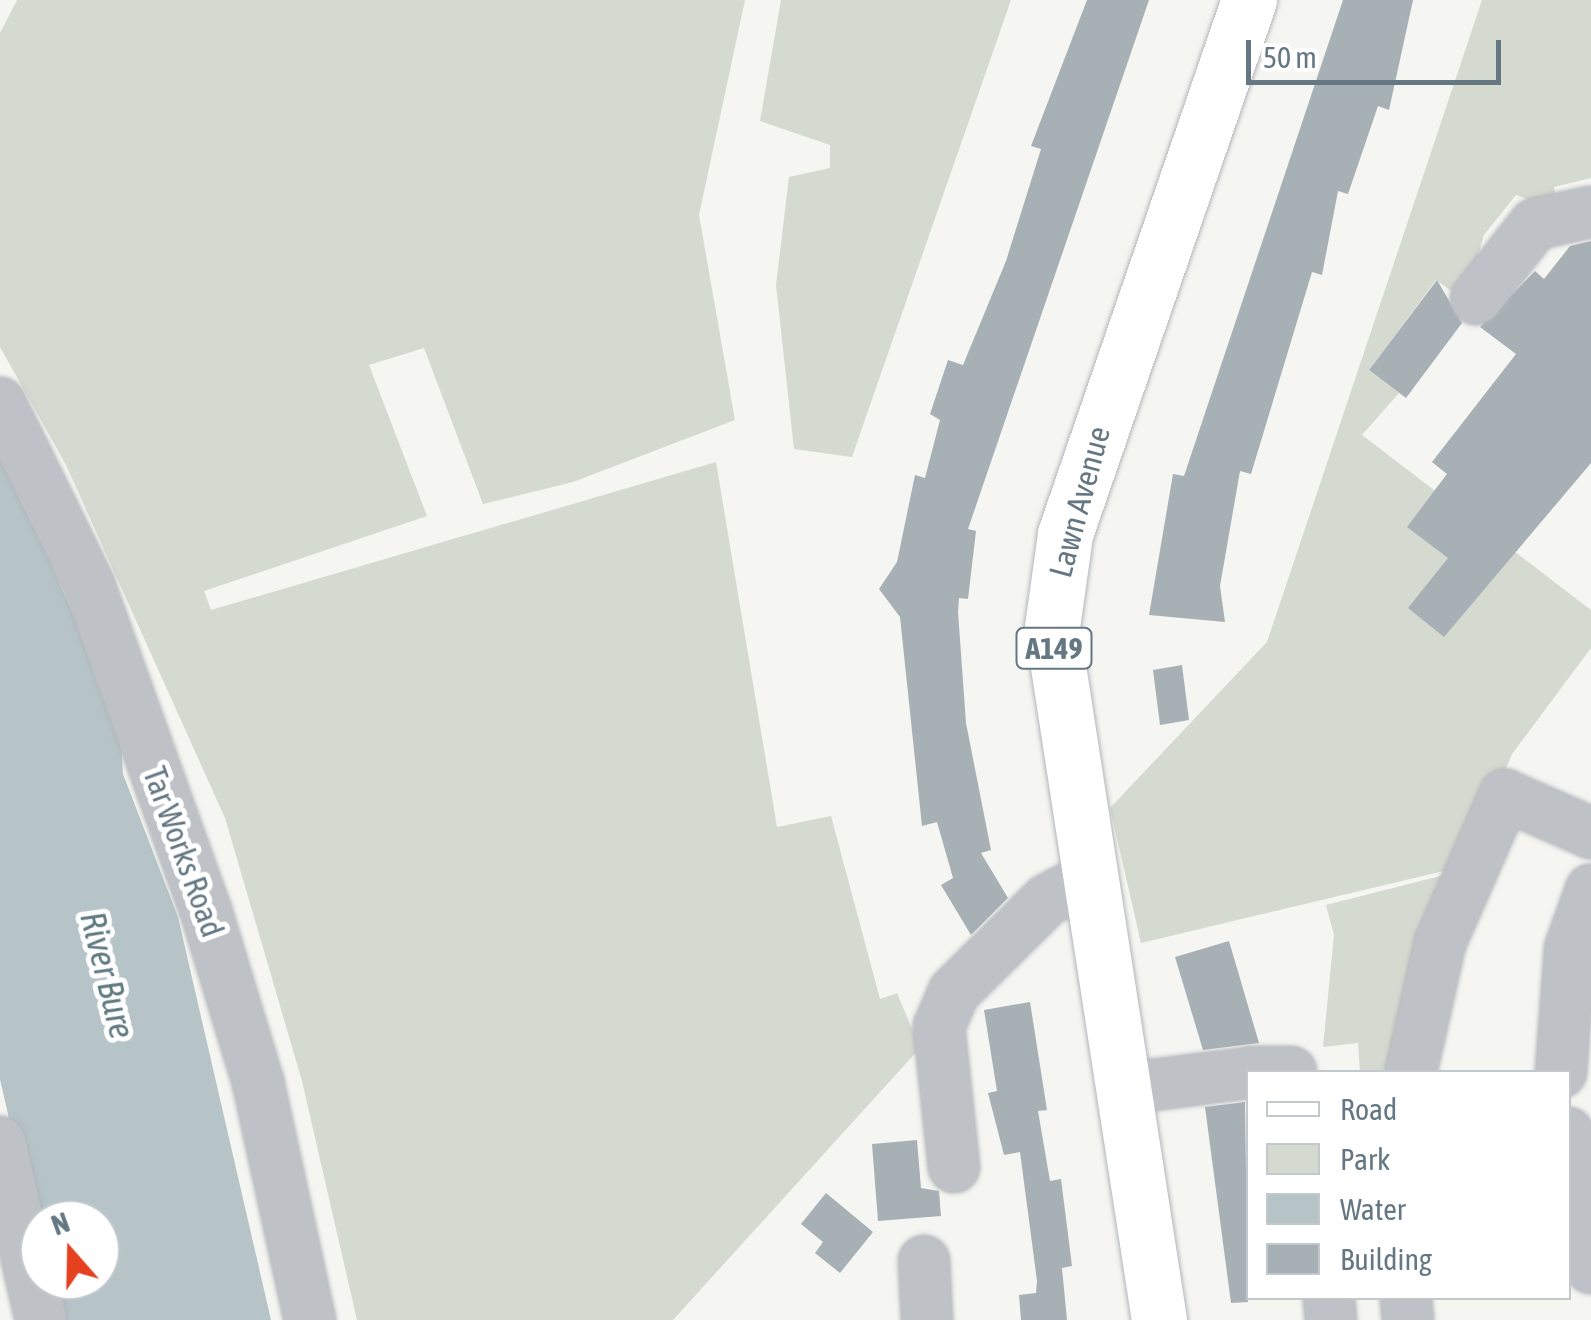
<!DOCTYPE html>
<html>
<head>
<meta charset="utf-8">
<style>
  body { margin:0 }
  #map { position:relative; width:1591px; height:1320px; overflow:hidden; background:#f5f5f1; font-family:"Asap Condensed",sans-serif }
  div>[style] { position:absolute }
  .green>* { inset:0; background:#d5dad0 }
  .water>* { inset:0; background:#b6c4c7 }
  .building>* { inset:0; background:#a7b0b5 }
  .roads { filter:drop-shadow(0 0 2px #b1b6ba) drop-shadow(0 0 2px #b1b6ba) }
  .minor>* { height:50px; margin:-25px; padding:0 25px; transform-origin:25px; border-radius:25px; background:#bec2c6 }
  .major>* { height:55px; margin:-27.5px; padding:0 27.5px; transform-origin:27.5px; border-radius:27.5px; background:#fff }
  span { translate:-50% -50%; white-space:nowrap; text-align:center; line-height:1.15; -webkit-text-stroke:10px #fff; paint-order:stroke }
  .shield-label span { padding:2px 8px; background:#fff; border:2px solid; border-radius:8px; -webkit-text-stroke-width:0 }
  .shield-label { font-size:30px; color:#647783; font-weight:700 }
  .street-label { font-size:32px; color:#647783 }
  .water-label { font-size:35px; color:#5f7a80; font-style:italic }
  .legend { position:absolute; left:1246px; top:1070px; width:325px; height:230px; box-sizing:border-box; background:#fff; border:2px solid #c1c9cd; margin:0; padding:12px 18px; list-style:none; font-size:30px; color:#647783 }
  .legend li { display:flex; align-items:center; gap:20px; height:50px }
  .legend b { width:50px; border:2px solid #c1c9cd }
  .north { position:absolute; left:20px; top:1200px; width:100px; height:100px; box-sizing:border-box; background:#fff; border:2px solid #c1c9cd; border-radius:50%; rotate:340deg; font-size:28px; font-weight:700; line-height:40px; text-align:center; color:#647783 }
  .north::after { content:''; display:block; margin:auto; width:35px; height:45px; background:#e54121; clip-path:polygon(50% 0,100% 100%,50% 72%,0 100%) }
  .scale { position:absolute; left:1246px; top:40px; width:255px; height:45px; box-sizing:border-box; border:5px solid #647783; border-top:0; padding-left:12px; font-size:30px; line-height:35px; white-space:nowrap; color:#647783; -webkit-text-stroke:8px #fff; paint-order:stroke }
</style>
</head>
<body>
<div id="map">
  <div class="green">
    <i style="clip-path:polygon(17px 0,745px 0,699px 215px,735px 420px,573px 482px,483px 504px,424px 348px,369px 365px,427px 516px,204px 591px,211px 610px,716px 462px,777px 827px,831px 816px,880px 999px,897px 993px,920px 1048px,673px 1320px,357px 1320px,302px 1081px,225px 818px,66px 465px,0 347px,0 33px)"></i>
    <i style="clip-path:polygon(781px 0,1011px 0,852px 457px,794px 449px,776px 285px,789px 177px,830px 168px,830px 145px,760px 121px)"></i>
    <i style="clip-path:polygon(1482px 0,1591px 0,1591px 178px,1554px 187px,1558px 211px,1516px 195px,1484px 235px,1465px 301px,1436px 280px,1369px 370px,1399px 393px,1362px 435px,1591px 610px,1591px 648px,1512px 754px,1465px 866px,1141px 943px,1110px 808px,1267px 642px)"></i>
    <i style="clip-path:polygon(1456px 872px,1409px 1072px,1360px 1072px,1358px 1043px,1323px 1047px,1334px 935px,1326px 905px)"></i>
  </div>
  <div class="water">
    <i style="clip-path:polygon(0 447px,120px 722px,123px 774px,178px 917px,271px 1320px,55px 1320px,46px 1280px,100px 1280px,100px 1220px,40px 1220px,40px 1255px,0 1079px)"></i>
  </div>
  <div class="building">
    <i style="clip-path:polygon(1087px 0,1149px 0,968px 529px,976px 531px,968px 599px,959px 598px,958px 612px,966px 723px,991px 850px,981px 853px,1008px 898px,971px 935px,941px 885px,953px 878px,937px 822px,922px 826px,900px 617px,879px 589px,897px 562px,915px 475px,925px 478px,940px 420px,930px 414px,948px 360px,963px 365px,1006px 261px,1041px 149px,1031px 146px)"></i>
    <i style="clip-path:polygon(1343px 0,1413px 0,1389px 110px,1378px 106px,1348px 194px,1338px 191px,1322px 275px,1312px 272px,1251px 474px,1240px 471px,1220px 586px,1225px 622px,1149px 615px,1173px 474px,1184px 476px)"></i>
    <i style="clip-path:polygon(1591px 241px,1591px 463px,1444px 637px,1408px 608px,1448px 558px,1407px 527px,1447px 474px,1432px 462px,1516px 354px,1480px 327px,1535px 271px,1544px 279px,1570px 246px)"></i>
    <i style="clip-path:polygon(1437px 280px,1462px 323px,1406px 398px,1369px 370px)"></i>
    <i style="clip-path:polygon(1182px 665px,1189px 720px,1160px 725px,1153px 670px)"></i>
    <i style="clip-path:polygon(1229px 941px,1259px 1043px,1203px 1050px,1175px 957px)"></i>
    <i style="clip-path:polygon(1030px 1002px,1047px 1110px,1038px 1111px,1050px 1181px,1061px 1179px,1072px 1266px,1062px 1268px,1067px 1320px,1021px 1320px,1019px 1295px,1036px 1293px,1037px 1281px,1020px 1152px,1004px 1155px,988px 1093px,997px 1091px,984px 1010px)"></i>
    <i style="clip-path:polygon(1245px 1102px,1248px 1302px,1231px 1303px,1205px 1107px)"></i>
    <i style="clip-path:polygon(917px 1140px,921px 1188px,939px 1191px,941px 1216px,878px 1221px,872px 1144px)"></i>
    <i style="clip-path:polygon(826px 1193px,873px 1232px,840px 1273px,815px 1253px,823px 1242px,801px 1224px)"></i>
  </div>
  <div class="roads">
    <div class="minor">
      <i style="left:1476px;top:299px;width:95px;rotate:-51.8deg"></i>
      <i style="left:1535px;top:224px;width:57px;rotate:-12.1deg"></i>
      <i style="left:0;top:403px;width:203px;rotate:63.9deg"></i>
      <i style="left:89px;top:585px;width:346px;rotate:70.3deg"></i>
      <i style="left:206px;top:911px;width:179px;rotate:73.1deg"></i>
      <i style="left:258px;top:1082px;width:244px;rotate:77.7deg"></i>
      <i style="left:1250px;top:1072px;width:41px"></i>
      <i style="left:1411px;top:1072px;width:132px;rotate:-77.3deg"></i>
      <i style="left:1440px;top:943px;width:162px;rotate:-66.3deg"></i>
      <i style="left:1505px;top:795px;width:94px;rotate:23.8deg"></i>
      <i style="left:1561px;top:1072px;width:123px;rotate:-85.8deg"></i>
      <i style="left:1570px;top:949px;width:63px;rotate:-70.4deg"></i>
      <i style="left:1128px;top:1088px;width:121px;rotate:-7.1deg"></i>
      <i style="left:1568px;top:1133px;width:137px;rotate:80.3deg"></i>
      <i style="left:0;top:1142px;width:183px;rotate:77deg"></i>
      <i style="left:954px;top:1167px;width:141px;rotate:-96.1deg"></i>
      <i style="left:939px;top:1027px;width:38px;rotate:-67deg"></i>
      <i style="left:954px;top:992px;width:131px;rotate:-44.7deg"></i>
      <i style="left:1047px;top:900px;width:49px;rotate:-28.1deg"></i>
      <i style="left:924px;top:1261px;width:59px;rotate:87.1deg"></i>
      <i style="left:1329px;top:1298px;width:22px;rotate:85deg"></i>
      <i style="left:1406px;top:1298px;width:22px;rotate:85deg"></i>
    </div>
    <div class="major">
      <i style="left:1159px;top:1320px;width:701px;rotate:-98.78deg"></i>
      <i style="left:1052px;top:627px;width:94px;rotate:-82deg"></i>
      <i style="left:1065px;top:534px;width:565px;rotate:-70.99deg"></i>
    </div>
  </div>
  <div class="shield-label">
    <span style="left:1054px;top:648px">A149</span>
  </div>
  <div class="street-label">
    <span style="left:1080px;top:502px;rotate:-75deg">Lawn Avenue</span>
    <span style="left:183px;top:852px;rotate:70deg">Tar Works Road</span>
  </div>
  <div class="water-label">
    <span style="left:108px;top:975px;rotate:76deg">River Bure</span>
  </div>
  <ul class="legend">
  <li><b style="height:12px;background:#fff"></b>Road</li>
  <li><b style="height:28px;background:#d5dad0"></b>Park</li>
  <li><b style="height:28px;background:#b6c4c7"></b>Water</li>
  <li><b style="height:28px;background:#a7b0b5"></b>Building</li>
  </ul>
  <div class="north">N</div>
  <div class="scale">50 m</div>
</div>
</body>
</html>
